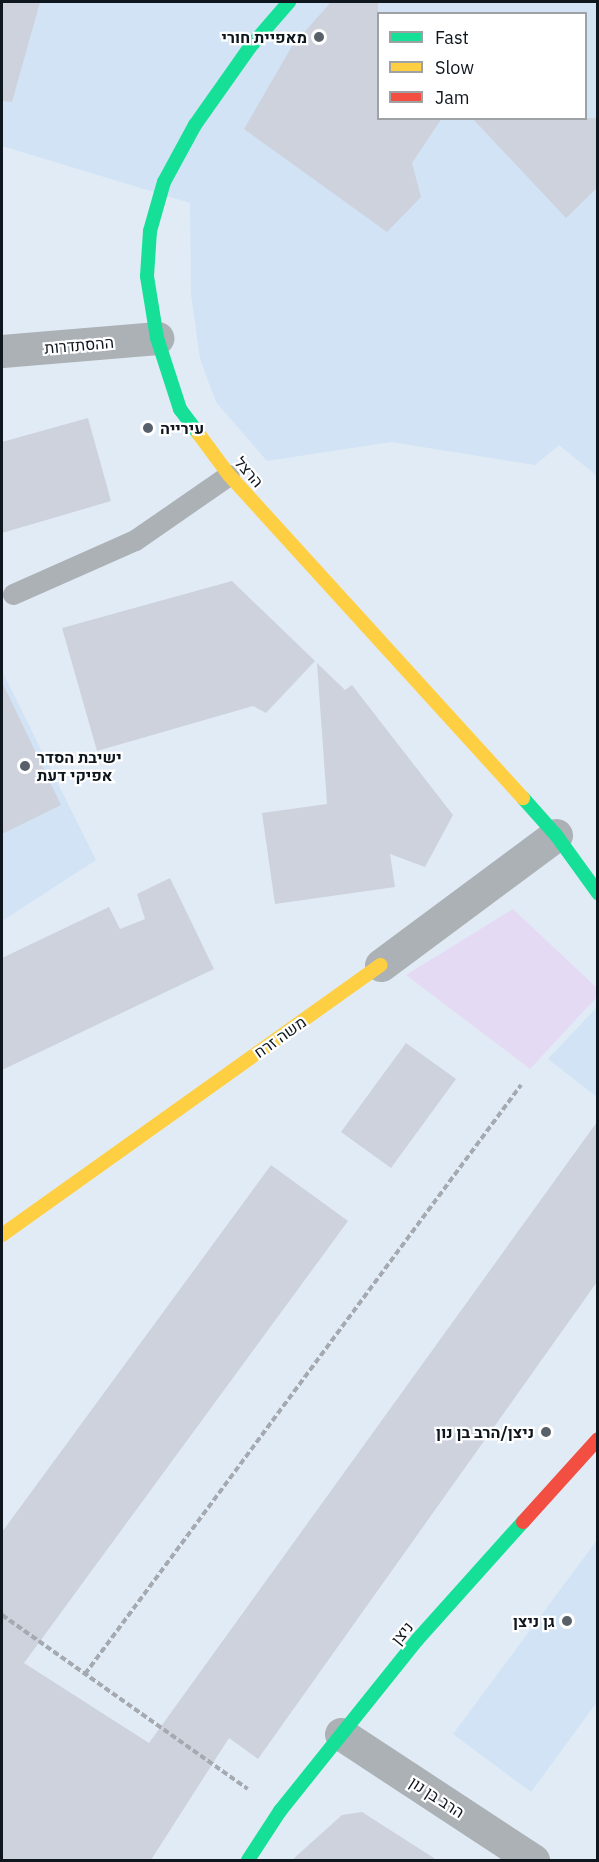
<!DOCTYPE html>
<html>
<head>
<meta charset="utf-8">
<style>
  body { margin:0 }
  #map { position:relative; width:599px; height:1862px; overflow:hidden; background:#e1ebf6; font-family:"IBM Plex Sans",Heebo,sans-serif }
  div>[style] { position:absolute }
  .built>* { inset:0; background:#d1e3f4 }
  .green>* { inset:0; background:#e5daf4 }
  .building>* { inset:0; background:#ced2dd }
  .path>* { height:4px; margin-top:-2px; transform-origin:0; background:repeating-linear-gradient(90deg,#a5aab0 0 6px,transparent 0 9px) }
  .lane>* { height:21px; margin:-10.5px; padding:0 10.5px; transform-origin:10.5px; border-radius:10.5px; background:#abb1b5 }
  .street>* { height:33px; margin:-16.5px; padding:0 16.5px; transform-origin:16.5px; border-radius:16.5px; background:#abb1b5 }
  .fast>* { height:14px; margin:-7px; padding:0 7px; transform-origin:7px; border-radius:7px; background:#16e098 }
  .slow>* { height:14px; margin:-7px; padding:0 7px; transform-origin:7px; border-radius:7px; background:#ffcf43 }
  .jam>* { height:14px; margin:-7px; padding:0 7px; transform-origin:7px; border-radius:7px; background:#f24e42 }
  .dots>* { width:16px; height:16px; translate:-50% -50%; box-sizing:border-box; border:3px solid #fff; border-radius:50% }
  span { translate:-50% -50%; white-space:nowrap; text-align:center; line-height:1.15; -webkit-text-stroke:4.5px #fff; paint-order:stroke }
  .poi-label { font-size:16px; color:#0e161e; font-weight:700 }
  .right { translate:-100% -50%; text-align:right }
  .left { translate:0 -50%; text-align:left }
  .street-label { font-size:16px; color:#0e161e }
  .frame { position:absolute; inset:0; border:3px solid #0e161e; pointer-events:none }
  .legend { position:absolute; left:377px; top:12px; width:210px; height:108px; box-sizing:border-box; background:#fff; border:2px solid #9fa2a5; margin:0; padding:8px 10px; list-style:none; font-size:18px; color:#0e161e }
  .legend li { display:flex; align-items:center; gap:12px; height:30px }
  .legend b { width:30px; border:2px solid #9fa2a5 }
</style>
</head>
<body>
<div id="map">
  <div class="built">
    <i style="clip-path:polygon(evenodd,2px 2px,597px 2px,597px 476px,559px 445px,535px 465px,391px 442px,267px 461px,216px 402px,200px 359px,191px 294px,190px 203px,2px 146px,2px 2px,378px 14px,586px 14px,586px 118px,378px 118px,378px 14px)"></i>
    <i style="clip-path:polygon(2px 671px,96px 860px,2px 921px)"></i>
    <i style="clip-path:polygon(597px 1007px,597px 1097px,548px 1059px)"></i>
    <i style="clip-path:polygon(597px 1540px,597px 1702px,531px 1792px,453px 1734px)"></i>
  </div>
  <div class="green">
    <i style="clip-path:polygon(513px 909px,597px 988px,597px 997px,530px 1069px,406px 975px)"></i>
  </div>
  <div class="building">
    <i style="clip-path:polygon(2px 2px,40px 2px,12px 102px,2px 101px)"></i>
    <i style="clip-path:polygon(331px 2px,378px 2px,378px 118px,442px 118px,412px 163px,421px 197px,387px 232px,244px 129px,292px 46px)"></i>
    <i style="clip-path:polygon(472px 118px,597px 118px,597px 188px,566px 218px)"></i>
    <i style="clip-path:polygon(88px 418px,111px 501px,2px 533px,2px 442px)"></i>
    <i style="clip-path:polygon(232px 581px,315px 661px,266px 713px,253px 706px,97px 751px,62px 628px)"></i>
    <i style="clip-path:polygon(317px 663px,345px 690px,352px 685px,453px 815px,425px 867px,390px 854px,395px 887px,275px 904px,262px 813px,327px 804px)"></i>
    <i style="clip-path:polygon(2px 682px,61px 805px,2px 834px)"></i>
    <i style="clip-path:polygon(170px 878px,214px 969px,2px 1070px,2px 958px,109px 907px,120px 929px,145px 919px,137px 894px)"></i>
    <i style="clip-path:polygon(406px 1043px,456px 1079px,391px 1168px,341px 1132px)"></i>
    <i style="clip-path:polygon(597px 1122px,597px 1282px,258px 1759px,229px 1738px,151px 1860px,2px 1860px,2px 1532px,271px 1165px,348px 1221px,24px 1663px,149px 1743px)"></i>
    <i style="clip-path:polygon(362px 1812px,437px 1860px,292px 1860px,342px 1815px)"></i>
  </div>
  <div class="path">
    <i style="left:2px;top:1615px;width:301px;rotate:35.3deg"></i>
    <i style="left:85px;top:1674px;width:733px;rotate:-53.49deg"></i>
  </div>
  <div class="lane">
    <i style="left:13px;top:594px;width:133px;rotate:-23.9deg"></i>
    <i style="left:135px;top:540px;width:114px;rotate:-34.7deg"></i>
  </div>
  <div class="street">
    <i style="left:2px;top:351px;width:156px;rotate:-4.8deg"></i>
    <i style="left:381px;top:965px;width:218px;rotate:-36.6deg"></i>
    <i style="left:341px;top:1734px;width:230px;rotate:33.3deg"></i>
  </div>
  <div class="fast">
    <i style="left:198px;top:433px;width:30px;rotate:-127deg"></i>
    <i style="left:180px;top:409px;width:75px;rotate:-107.9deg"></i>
    <i style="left:157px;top:338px;width:63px;rotate:-99.2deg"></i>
    <i style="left:147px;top:276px;width:45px;rotate:-86.2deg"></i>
    <i style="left:150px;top:231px;width:51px;rotate:-74.1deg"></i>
    <i style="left:164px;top:182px;width:65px;rotate:-61.5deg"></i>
    <i style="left:195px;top:125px;width:95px;rotate:-54.8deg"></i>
    <i style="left:250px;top:47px;width:60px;rotate:-49.1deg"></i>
    <i style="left:523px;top:798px;width:50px;rotate:48.3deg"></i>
    <i style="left:556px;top:835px;width:72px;rotate:54.1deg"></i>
    <i style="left:248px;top:1860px;width:59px;rotate:-56.9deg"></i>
    <i style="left:280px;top:1811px;width:219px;rotate:-51.3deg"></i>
    <i style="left:417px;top:1640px;width:159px;rotate:-48.1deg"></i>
  </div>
  <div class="slow">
    <i style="left:198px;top:433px;width:52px;rotate:53.6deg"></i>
    <i style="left:229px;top:475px;width:437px;rotate:47.7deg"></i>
    <i style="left:2px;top:1235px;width:465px;rotate:-35.5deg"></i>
  </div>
  <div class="jam">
    <i style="left:523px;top:1522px;width:112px;rotate:-47.9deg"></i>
  </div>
  <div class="dots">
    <i style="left:319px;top:37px;background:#58616a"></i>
    <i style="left:148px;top:428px;background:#58616a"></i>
    <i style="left:25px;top:766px;background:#58616a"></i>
    <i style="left:546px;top:1432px;background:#58616a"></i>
    <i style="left:567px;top:1621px;background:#58616a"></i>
  </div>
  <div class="poi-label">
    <span class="right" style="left:307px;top:37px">מאפיית חורי</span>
    <span class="left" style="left:160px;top:428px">עירייה</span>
    <span class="left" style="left:37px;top:766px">ישיבת הסדר<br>אפיקי דעת</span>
    <span class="right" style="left:534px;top:1432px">ניצן/הרב בן נון</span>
    <span class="right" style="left:555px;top:1621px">גן ניצן</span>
  </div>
  <div class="street-label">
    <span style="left:79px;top:345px;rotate:-5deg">ההסתדרות</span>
    <span style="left:249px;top:472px;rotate:49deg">הרצל</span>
    <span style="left:280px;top:1037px;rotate:-35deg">משה זרח</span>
    <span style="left:402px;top:1633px;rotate:-50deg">ניצן</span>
    <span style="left:437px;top:1797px;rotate:33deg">הרב בן נון</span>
  </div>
  <div class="frame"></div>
  <ul class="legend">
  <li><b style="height:8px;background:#16e098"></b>Fast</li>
  <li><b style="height:8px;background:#ffcf43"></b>Slow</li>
  <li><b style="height:8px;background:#f24e42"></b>Jam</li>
  </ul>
</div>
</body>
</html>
